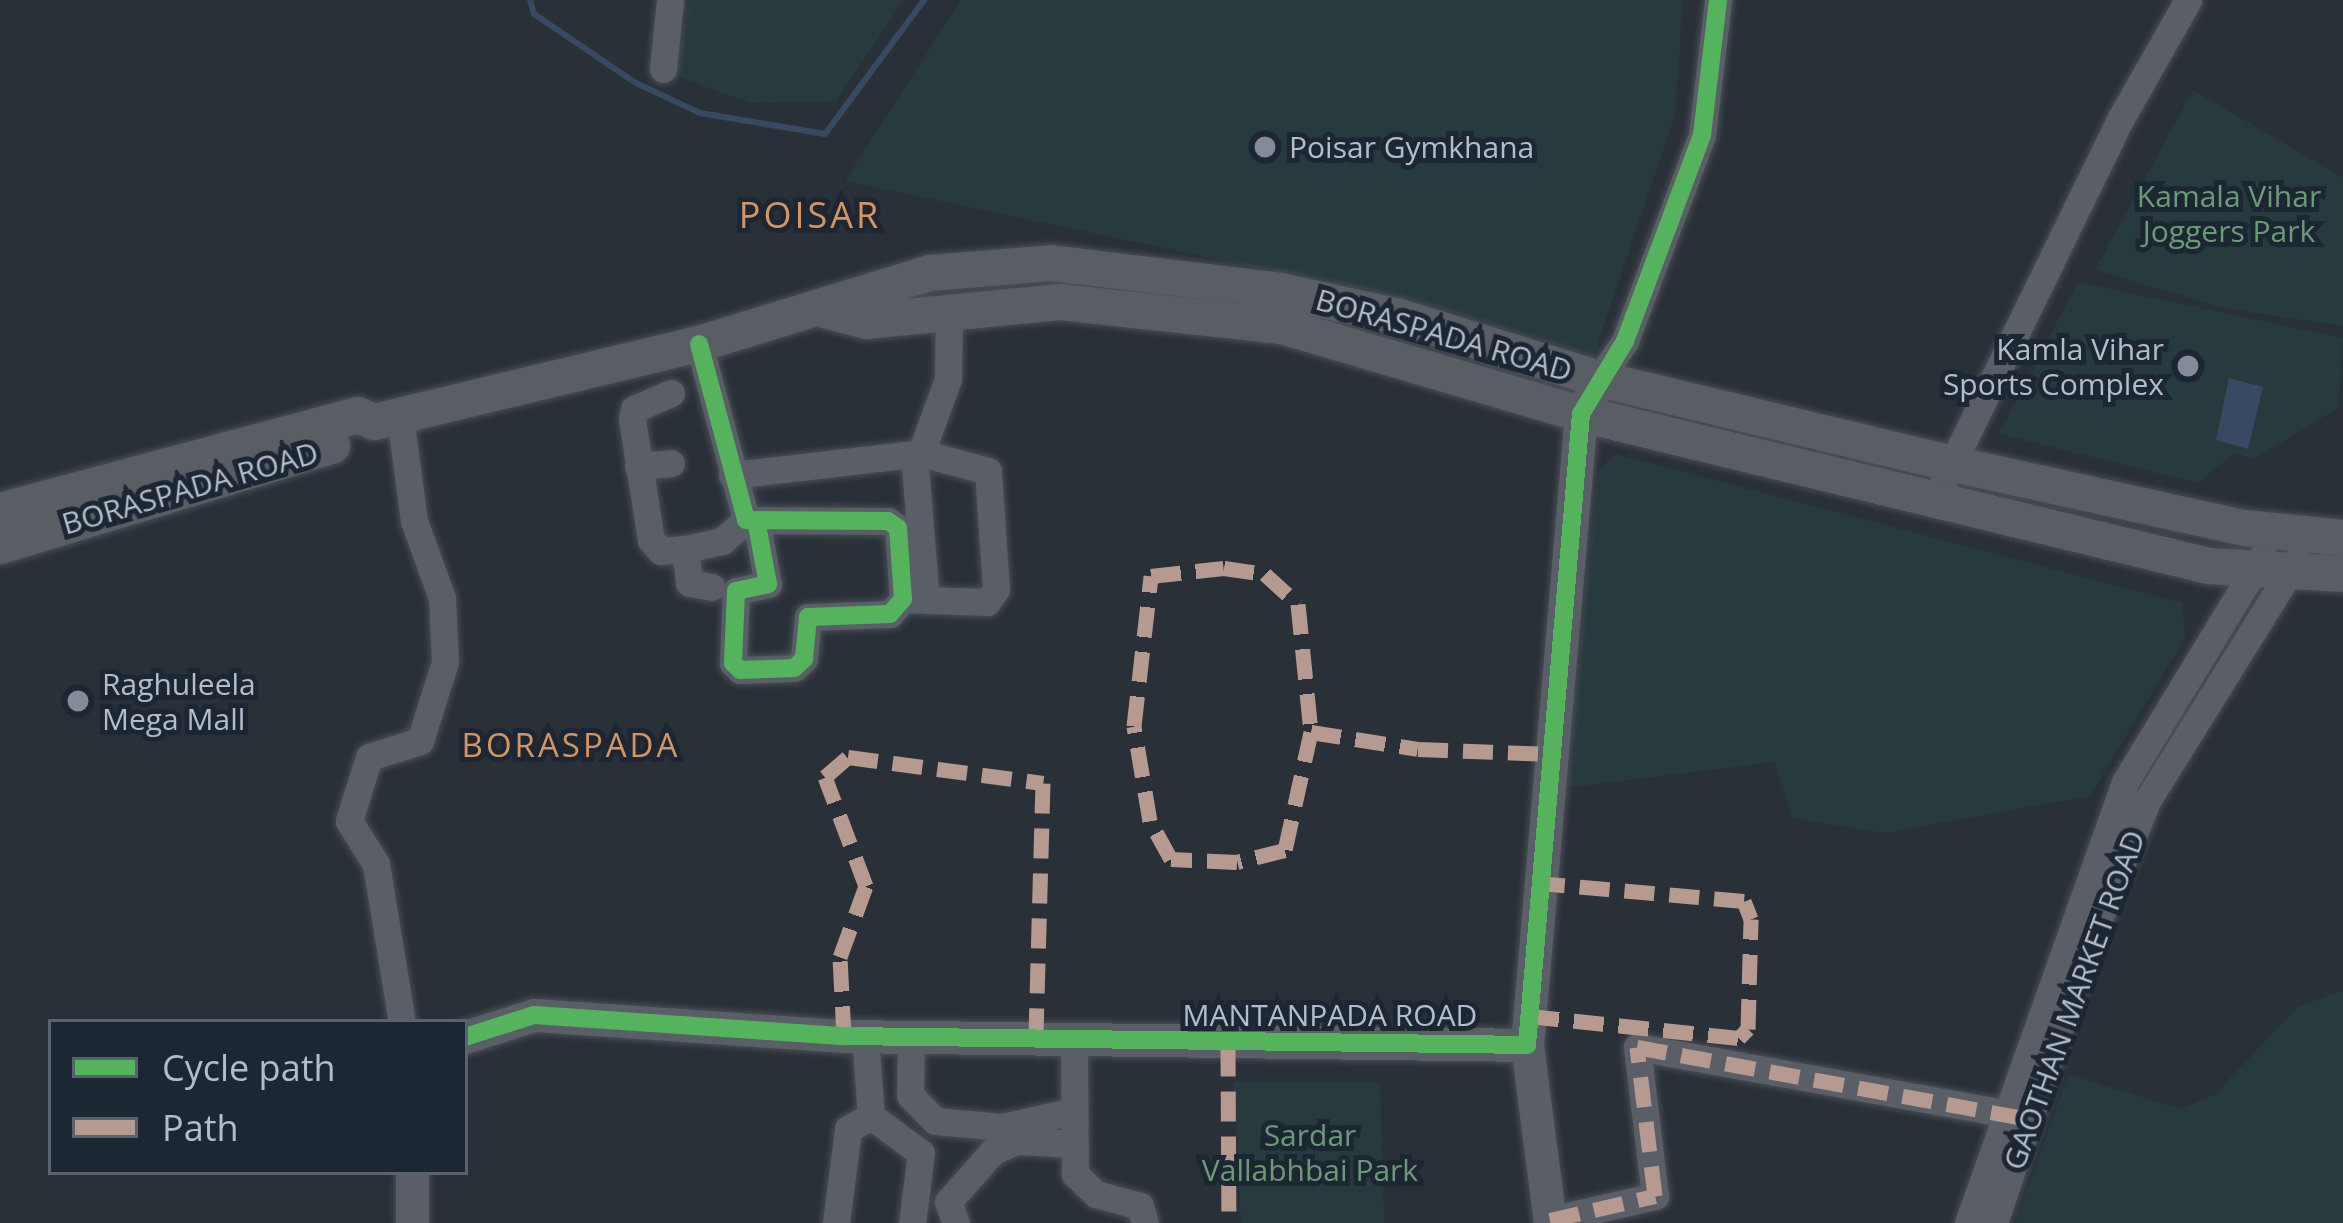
<!DOCTYPE html>
<html>
<head>
<meta charset="utf-8">
<style>
  body { margin:0 }
  #map { position:relative; width:2343px; height:1223px; overflow:hidden; background:#2a3038; font-family:"Open Sans",sans-serif }
  div>[style] { position:absolute }
  .green>* { inset:0; background:#273a3e }
  .water>* { inset:0; background:#384963 }
  .stream>* { height:6px; margin:-3px; padding:0 3px; transform-origin:3px; border-radius:3px; background:#384963 }
  .roads { filter:drop-shadow(0 0 3px #484c53) drop-shadow(0 0 3px #484c53) }
  .minor>* { height:27px; margin:-13.5px; padding:0 13.5px; transform-origin:13.5px; border-radius:13.5px; background:#5a5e66 }
  .tertiary>* { height:33px; margin:-16.5px; padding:0 16.5px; transform-origin:16.5px; border-radius:16.5px; background:#5a5e66 }
  .secondary>* { height:36px; margin:-18px; padding:0 18px; transform-origin:18px; border-radius:18px; background:#595d64 }
  .quiet>* { height:15px; margin-top:-7.5px; transform-origin:0; background:repeating-linear-gradient(90deg,#b69a8f 0 30px,transparent 0 45px) }
  .cycleway>* { height:18px; margin:-9px; padding:0 9px; transform-origin:9px; border-radius:9px; background:#56b35d }
  .dots>* { width:33px; height:33px; translate:-50% -50%; box-sizing:border-box; border:6px solid #1d2633; border-radius:50% }
  span { translate:-50% -50%; white-space:nowrap; text-align:center; line-height:1.15; -webkit-text-stroke:10px #1d2633; paint-order:stroke }
  .poi-label { font-size:30px; color:#b4bcc9 }
  .left { translate:0 -50%; text-align:left }
  .right { translate:-100% -50%; text-align:right }
  .park-label { font-size:30px; color:#6a9a76 }
  .street-label { font-size:30px; color:#b4bcc9 }
  .neighbourhood-label { font-size:33px; color:#d59562; letter-spacing:3px }
  .quarter-label { font-size:36px; color:#d59562; letter-spacing:3px }
  .legend { position:absolute; left:48px; top:1019px; width:420px; height:156px; box-sizing:border-box; background:#1d2633; border:3px solid #59626f; margin:0; padding:15px 21px; list-style:none; font-size:36px; color:#b4bcc9 }
  .legend li { display:flex; align-items:center; gap:24px; height:60px }
  .legend b { width:60px; border:3px solid #59626f }
</style>
</head>
<body>
<div id="map">
  <div class="green">
    <i style="clip-path:polygon(690px 0,904px 0,836px 101px,751px 103px,670px 74px)"></i>
    <i style="clip-path:polygon(961px 0,1683px 0,1675px 114px,1592px 362px,1426px 303px,845px 181px)"></i>
    <i style="clip-path:polygon(2193px 90px,2343px 178px,2343px 326px,2223px 308px,2095px 270px)"></i>
    <i style="clip-path:polygon(2078px 282px,2343px 338px,2338px 408px,2254px 459px,2233px 454px,2198px 483px,1999px 434px)"></i>
    <i style="clip-path:polygon(1616px 454px,2182px 603px,2185px 639px,2090px 796px,1885px 833px,1792px 818px,1775px 762px,1565px 788px,1598px 472px)"></i>
    <i style="clip-path:polygon(2343px 991px,2343px 1223px,2015px 1223px,2068px 1074px,2180px 1109px,2214px 1095px,2299px 1006px)"></i>
    <i style="clip-path:polygon(1234px 1082px,1380px 1082px,1384px 1223px,1241px 1223px)"></i>
  </div>
  <div class="water">
    <i style="clip-path:polygon(2229px 378px,2263px 387px,2248px 449px,2216px 440px)"></i>
  </div>
  <div class="stream">
    <i style="left:530px;top:0;width:15px;rotate:74deg"></i>
    <i style="left:534px;top:14px;width:123px;rotate:34.1deg"></i>
    <i style="left:636px;top:83px;width:71px;rotate:25.1deg"></i>
    <i style="left:700px;top:113px;width:127px;rotate:9.5deg"></i>
    <i style="left:825px;top:134px;width:167px;rotate:-53.5deg"></i>
  </div>
  <div class="roads">
    <div class="minor">
      <i style="left:663px;top:69px;width:69px;rotate:-84.2deg"></i>
      <i style="left:699px;top:344px;width:182px;rotate:75deg"></i>
      <i style="left:746px;top:520px;width:142px;rotate:0.4deg"></i>
      <i style="left:888px;top:521px;width:12px;rotate:35deg"></i>
      <i style="left:898px;top:528px;width:71px;rotate:86deg"></i>
      <i style="left:903px;top:599px;width:20px;rotate:131deg"></i>
      <i style="left:890px;top:614px;width:82px;rotate:177.9deg"></i>
      <i style="left:808px;top:617px;width:42px;rotate:95.4deg"></i>
      <i style="left:804px;top:659px;width:13px;rotate:138deg"></i>
      <i style="left:794px;top:668px;width:54px;rotate:177.9deg"></i>
      <i style="left:740px;top:670px;width:10px;rotate:-135deg"></i>
      <i style="left:733px;top:663px;width:72px;rotate:-87.6deg"></i>
      <i style="left:736px;top:591px;width:33px;rotate:-12deg"></i>
      <i style="left:768px;top:584px;width:60px;rotate:-100.6deg"></i>
      <i style="left:1599px;top:379px;width:46px;rotate:-55.6deg"></i>
      <i style="left:1625px;top:341px;width:220px;rotate:-69.5deg"></i>
      <i style="left:1702px;top:135px;width:136px;rotate:-83.2deg"></i>
      <i style="left:671px;top:393px;width:40px;rotate:156.6deg"></i>
      <i style="left:634px;top:409px;width:10px;rotate:101deg"></i>
      <i style="left:632px;top:419px;width:122px;rotate:81.1deg"></i>
      <i style="left:651px;top:540px;width:15px;rotate:48deg"></i>
      <i style="left:661px;top:551px;width:24px;rotate:-5deg"></i>
      <i style="left:685px;top:549px;width:38px;rotate:-12deg"></i>
      <i style="left:722px;top:541px;width:32px;rotate:-41deg"></i>
      <i style="left:400px;top:416px;width:106px;rotate:82.4deg"></i>
      <i style="left:414px;top:521px;width:82px;rotate:70deg"></i>
      <i style="left:442px;top:598px;width:64px;rotate:87.3deg"></i>
      <i style="left:445px;top:662px;width:83px;rotate:107.6deg"></i>
      <i style="left:420px;top:741px;width:53px;rotate:162.6deg"></i>
      <i style="left:369px;top:757px;width:67px;rotate:107.4deg"></i>
      <i style="left:349px;top:821px;width:51px;rotate:57.9deg"></i>
      <i style="left:376px;top:864px;width:160px;rotate:80.7deg"></i>
      <i style="left:638px;top:466px;width:33px;rotate:-5deg"></i>
      <i style="left:732px;top:475px;width:190px;rotate:-6.6deg"></i>
      <i style="left:921px;top:453px;width:79px;rotate:-70deg"></i>
      <i style="left:948px;top:379px;width:70px;rotate:-89.2deg"></i>
      <i style="left:1935px;top:499px;width:424px;rotate:-64deg"></i>
      <i style="left:2121px;top:118px;width:136px;rotate:-60.4deg"></i>
      <i style="left:685px;top:549px;width:34px;rotate:83deg"></i>
      <i style="left:689px;top:583px;width:23px;rotate:10deg"></i>
      <i style="left:903px;top:599px;width:23px;rotate:2deg"></i>
      <i style="left:926px;top:600px;width:61px;rotate:1.9deg"></i>
      <i style="left:987px;top:602px;width:16px;rotate:-55deg"></i>
      <i style="left:996px;top:589px;width:118px;rotate:-93.9deg"></i>
      <i style="left:988px;top:471px;width:69px;rotate:-165deg"></i>
      <i style="left:921px;top:453px;width:14px;rotate:115deg"></i>
      <i style="left:915px;top:466px;width:134px;rotate:85.3deg"></i>
      <i style="left:865px;top:1036px;width:80px;rotate:85.7deg"></i>
      <i style="left:911px;top:1037px;width:58px;rotate:91deg"></i>
      <i style="left:910px;top:1095px;width:36px;rotate:46deg"></i>
      <i style="left:935px;top:1121px;width:67px;rotate:5.1deg"></i>
      <i style="left:1002px;top:1127px;width:69px;rotate:-12.6deg"></i>
      <i style="left:1074px;top:1042px;width:132px;rotate:89.6deg"></i>
      <i style="left:1075px;top:1174px;width:29px;rotate:44deg"></i>
      <i style="left:1096px;top:1194px;width:46px;rotate:15.3deg"></i>
      <i style="left:1140px;top:1206px;width:18px;rotate:74deg"></i>
      <i style="left:1550px;top:1220px;width:108px;rotate:-12.9deg"></i>
      <i style="left:1655px;top:1196px;width:150px;rotate:-96.9deg"></i>
      <i style="left:1637px;top:1047px;width:388px;rotate:10.2deg"></i>
      <i style="left:836px;top:1223px;width:95px;rotate:-82.7deg"></i>
      <i style="left:848px;top:1129px;width:26px;rotate:-29deg"></i>
      <i style="left:871px;top:1116px;width:62px;rotate:36.5deg"></i>
      <i style="left:921px;top:1153px;width:71px;rotate:97.3deg"></i>
      <i style="left:956px;top:1223px;width:22px;rotate:-111deg"></i>
      <i style="left:948px;top:1202px;width:68px;rotate:-48.6deg"></i>
      <i style="left:993px;top:1151px;width:26px;rotate:-23deg"></i>
      <i style="left:1017px;top:1141px;width:58px;rotate:3deg"></i>
      <i style="left:1968px;top:1223px;width:468px;rotate:-70.4deg"></i>
      <i style="left:2125px;top:782px;width:266px;rotate:-58.7deg"></i>
      <i style="left:1994px;top:1223px;width:280px;rotate:-71.4deg"></i>
      <i style="left:2083px;top:958px;width:170px;rotate:-67.8deg"></i>
      <i style="left:2147px;top:801px;width:284px;rotate:-58.1deg"></i>
    </div>
    <div class="tertiary">
      <i style="left:465px;top:1037px;width:72px;rotate:-17.7deg"></i>
      <i style="left:534px;top:1015px;width:311px;rotate:3.9deg"></i>
      <i style="left:844px;top:1036px;width:683px;rotate:0.75deg"></i>
      <i style="left:1527px;top:1045px;width:633px;rotate:-85.11deg"></i>
      <i style="left:1581px;top:414px;width:26px;rotate:-62deg"></i>
      <i style="left:1527px;top:1045px;width:179px;rotate:82.6deg"></i>
      <i style="left:412px;top:1223px;width:51px;rotate:-90deg"></i>
    </div>
    <div class="secondary">
      <i style="left:825px;top:310px;width:42px;rotate:15deg"></i>
      <i style="left:866px;top:321px;width:195px;rotate:-5.6deg"></i>
      <i style="left:1060px;top:302px;width:223px;rotate:6.2deg"></i>
      <i style="left:1282px;top:326px;width:312px;rotate:16.4deg"></i>
      <i style="left:1581px;top:414px;width:646px;rotate:13.61deg"></i>
      <i style="left:2209px;top:566px;width:134px;rotate:3.4deg"></i>
      <i style="left:0;top:511px;width:371px;rotate:-15deg"></i>
      <i style="left:358px;top:415px;width:17px;rotate:24deg"></i>
      <i style="left:374px;top:422px;width:334px;rotate:-13.5deg"></i>
      <i style="left:699px;top:344px;width:242px;rotate:-17.1deg"></i>
      <i style="left:930px;top:273px;width:121px;rotate:-4.7deg"></i>
      <i style="left:1051px;top:263px;width:232px;rotate:6.9deg"></i>
      <i style="left:1281px;top:291px;width:122px;rotate:12.3deg"></i>
      <i style="left:1400px;top:317px;width:208px;rotate:17.3deg"></i>
      <i style="left:1599px;top:379px;width:364px;rotate:13.5deg"></i>
      <i style="left:1953px;top:464px;width:299px;rotate:12.4deg"></i>
      <i style="left:2245px;top:528px;width:99px;rotate:5.8deg"></i>
      <i style="left:0;top:546px;width:347px;rotate:-16.8deg"></i>
    </div>
  </div>
  <div class="quiet">
    <i style="left:1311px;top:732px;width:121px;rotate:102.4deg"></i>
    <i style="left:1285px;top:850px;width:49px;rotate:166deg"></i>
    <i style="left:1237px;top:862px;width:66px;rotate:-177.4deg"></i>
    <i style="left:1171px;top:859px;width:43px;rotate:-118.9deg"></i>
    <i style="left:1150px;top:821px;width:96px;rotate:-99.6deg"></i>
    <i style="left:1134px;top:726px;width:151px;rotate:-83.5deg"></i>
    <i style="left:1151px;top:576px;width:73px;rotate:-6.3deg"></i>
    <i style="left:1224px;top:568px;width:41px;rotate:8.3deg"></i>
    <i style="left:1265px;top:574px;width:45px;rotate:42.3deg"></i>
    <i style="left:1298px;top:604px;width:129px;rotate:84.2deg"></i>
    <i style="left:1311px;top:732px;width:108px;rotate:9deg"></i>
    <i style="left:1418px;top:749px;width:134px;rotate:2.1deg"></i>
    <i style="left:1529px;top:1016px;width:211px;rotate:6deg"></i>
    <i style="left:1739px;top:1038px;width:13px;rotate:-45deg"></i>
    <i style="left:1748px;top:1029px;width:110px;rotate:-88.4deg"></i>
    <i style="left:1751px;top:919px;width:19px;rotate:-111deg"></i>
    <i style="left:1744px;top:901px;width:205px;rotate:-175deg"></i>
    <i style="left:844px;top:1036px;width:79px;rotate:-92.9deg"></i>
    <i style="left:840px;top:957px;width:76px;rotate:-69.9deg"></i>
    <i style="left:866px;top:886px;width:116px;rotate:-110.6deg"></i>
    <i style="left:825px;top:777px;width:30px;rotate:-41deg"></i>
    <i style="left:848px;top:757px;width:197px;rotate:7.6deg"></i>
    <i style="left:1043px;top:783px;width:258px;rotate:91.6deg"></i>
    <i style="left:1228px;top:1046px;width:177px;rotate:89.7deg"></i>
    <i style="left:1550px;top:1220px;width:108px;rotate:-12.9deg"></i>
    <i style="left:1655px;top:1196px;width:150px;rotate:-96.9deg"></i>
    <i style="left:1637px;top:1047px;width:399px;rotate:10.4deg"></i>
  </div>
  <div class="cycleway">
    <i style="left:699px;top:344px;width:182px;rotate:75deg"></i>
    <i style="left:746px;top:520px;width:142px;rotate:0.4deg"></i>
    <i style="left:888px;top:521px;width:12px;rotate:35deg"></i>
    <i style="left:898px;top:528px;width:71px;rotate:86deg"></i>
    <i style="left:903px;top:599px;width:20px;rotate:131deg"></i>
    <i style="left:890px;top:614px;width:82px;rotate:177.9deg"></i>
    <i style="left:808px;top:617px;width:42px;rotate:95.4deg"></i>
    <i style="left:804px;top:659px;width:13px;rotate:138deg"></i>
    <i style="left:794px;top:668px;width:54px;rotate:177.9deg"></i>
    <i style="left:740px;top:670px;width:10px;rotate:-135deg"></i>
    <i style="left:733px;top:663px;width:72px;rotate:-87.6deg"></i>
    <i style="left:736px;top:591px;width:33px;rotate:-12deg"></i>
    <i style="left:768px;top:584px;width:60px;rotate:-100.6deg"></i>
    <i style="left:465px;top:1037px;width:72px;rotate:-17.7deg"></i>
    <i style="left:534px;top:1015px;width:311px;rotate:3.9deg"></i>
    <i style="left:844px;top:1036px;width:683px;rotate:0.75deg"></i>
    <i style="left:1527px;top:1045px;width:633px;rotate:-85.11deg"></i>
    <i style="left:1581px;top:414px;width:85px;rotate:-58.9deg"></i>
    <i style="left:1625px;top:341px;width:220px;rotate:-69.5deg"></i>
    <i style="left:1702px;top:135px;width:136px;rotate:-83.2deg"></i>
  </div>
  <div class="dots">
    <i style="left:1265px;top:147px;background:#848b96"></i>
    <i style="left:2188px;top:366px;background:#848b96"></i>
    <i style="left:78px;top:701px;background:#848b96"></i>
  </div>
  <div class="poi-label">
    <span class="left" style="left:1289px;top:147px">Poisar Gymkhana</span>
    <span class="right" style="left:2164px;top:366px">Kamla Vihar<br>Sports Complex</span>
    <span class="left" style="left:102px;top:701px">Raghuleela<br>Mega Mall</span>
  </div>
  <div class="park-label">
    <span style="left:2229px;top:213px">Kamala Vihar<br>Joggers Park</span>
    <span style="left:1310px;top:1152px">Sardar<br>Vallabhbai Park</span>
  </div>
  <div class="street-label">
    <span style="left:1444px;top:335px;rotate:16deg">BORASPADA ROAD</span>
    <span style="left:190px;top:488px;rotate:-16deg">BORASPADA ROAD</span>
    <span style="left:2074px;top:1000px;rotate:-70deg">GAOTHAN MARKET ROAD</span>
    <span style="left:1330px;top:1015px">MANTANPADA ROAD</span>
  </div>
  <div class="neighbourhood-label">
    <span style="left:571px;top:745px">BORASPADA</span>
  </div>
  <div class="quarter-label">
    <span style="left:810px;top:215px">POISAR</span>
  </div>
  <ul class="legend">
  <li><b style="height:15px;background:#56b35d"></b>Cycle path</li>
  <li><b style="height:15px;background:#b69a8f"></b>Path</li>
  </ul>
</div>
</body>
</html>
